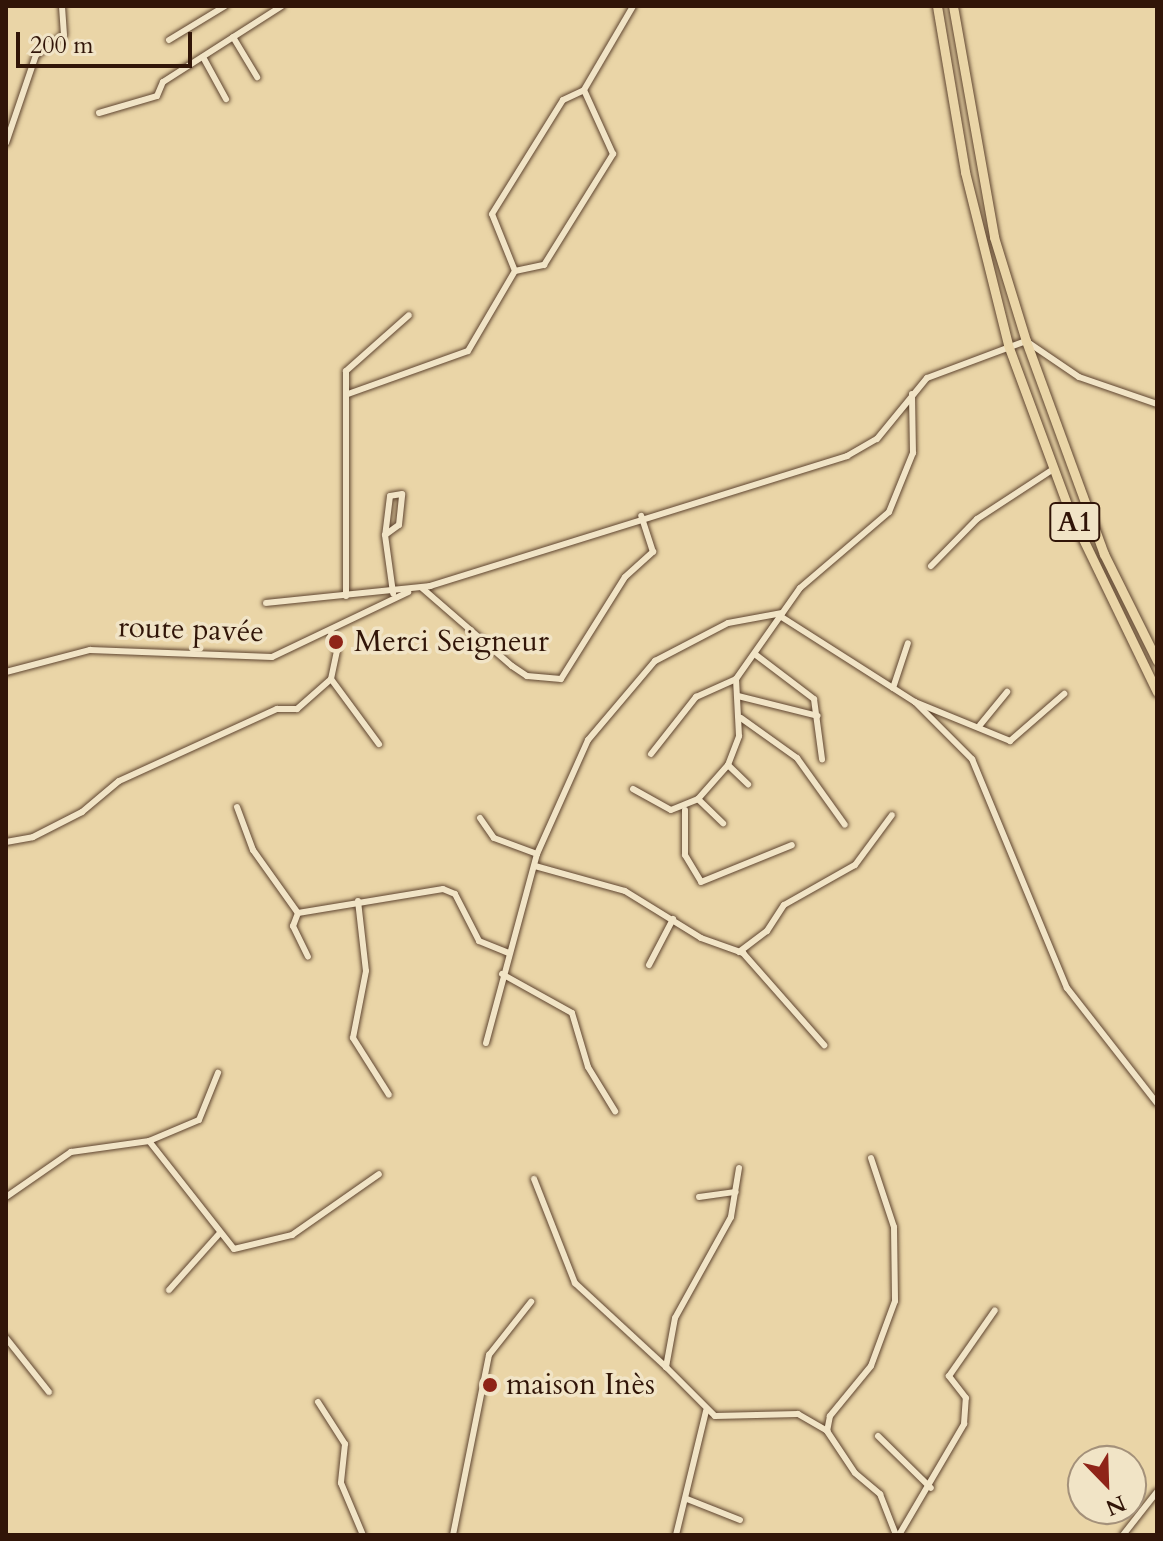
<!DOCTYPE html>
<html>
<head>
<meta charset="utf-8">
<style>
  body { margin:0 }
  #map { position:relative; width:1163px; height:1541px; overflow:hidden; background:#ead5a7; font-family:Cardo,serif }
  div>[style] { position:absolute }
  .roads { filter:drop-shadow(0 0 2px #5f4530) drop-shadow(0 0 2px #5f4530) }
  .minor>* { height:6px; margin:-3px; padding:0 3px; transform-origin:3px; border-radius:3px; background:#f1e4c6 }
  .highway>* { height:9px; margin:-4.5px; padding:0 4.5px; transform-origin:4.5px; border-radius:4.5px; background:#ead5a7 }
  .dots>* { width:22px; height:22px; translate:-50% -50%; box-sizing:border-box; border:4px solid #f1e4c6; border-radius:50% }
  span { translate:-50% -50%; white-space:nowrap; text-align:center; line-height:1.15; -webkit-text-stroke:7px #f1e4c6; paint-order:stroke }
  .shield-label span { padding:2px 6px; background:#f1e4c6; border:2px solid; border-radius:6px; -webkit-text-stroke-width:0 }
  .shield-label { font-size:28px; color:#311508; font-weight:700 }
  .street-label { font-size:30px; color:#311508 }
  .poi-label { font-size:30px; color:#311508 }
  .left { translate:0 -50%; text-align:left }
  .frame { position:absolute; inset:0; border:8px solid #311508; pointer-events:none }
  .north { position:absolute; left:1067px; top:1445px; width:80px; height:80px; box-sizing:border-box; background:#f1e4c6; border:2px solid #a4917a; border-radius:50%; rotate:157deg; font-size:22px; font-weight:700; line-height:32px; text-align:center; color:#311508 }
  .north::after { content:''; display:block; margin:auto; width:28px; height:36px; background:#8f2418; clip-path:polygon(50% 0,100% 100%,50% 72%,0 100%) }
  .scale { position:absolute; left:16px; top:32px; width:176px; height:36px; box-sizing:border-box; border:4px solid #311508; border-top:0; padding-left:10px; font-size:24px; line-height:28px; white-space:nowrap; color:#311508; -webkit-text-stroke:6px #f1e4c6; paint-order:stroke }
</style>
</head>
<body>
<div id="map">
  <div class="roads">
    <div class="minor">
      <i style="left:233px;top:37px;width:47px;rotate:59deg"></i>
      <i style="left:169px;top:40px;width:66px;rotate:-31.3deg"></i>
      <i style="left:203px;top:57px;width:48px;rotate:61.3deg"></i>
      <i style="left:99px;top:113px;width:60px;rotate:-16.3deg"></i>
      <i style="left:157px;top:96px;width:15px;rotate:-67deg"></i>
      <i style="left:163px;top:82px;width:141px;rotate:-32.6deg"></i>
      <i style="left:6px;top:143px;width:93px;rotate:-71.2deg"></i>
      <i style="left:36px;top:55px;width:34px;rotate:-36deg"></i>
      <i style="left:64px;top:35px;width:29px;rotate:-94deg"></i>
      <i style="left:515px;top:271px;width:30px;rotate:-12deg"></i>
      <i style="left:544px;top:265px;width:131px;rotate:-58.1deg"></i>
      <i style="left:613px;top:154px;width:70px;rotate:-114.4deg"></i>
      <i style="left:348px;top:394px;width:127px;rotate:-19.7deg"></i>
      <i style="left:468px;top:351px;width:93px;rotate:-59.6deg"></i>
      <i style="left:515px;top:271px;width:61px;rotate:-112deg"></i>
      <i style="left:492px;top:214px;width:134px;rotate:-58.1deg"></i>
      <i style="left:563px;top:100px;width:23px;rotate:-25deg"></i>
      <i style="left:584px;top:90px;width:97px;rotate:-59.7deg"></i>
      <i style="left:385px;top:535px;width:17px;rotate:-36deg"></i>
      <i style="left:399px;top:525px;width:31px;rotate:-84deg"></i>
      <i style="left:402px;top:494px;width:12px;rotate:171deg"></i>
      <i style="left:390px;top:496px;width:39px;rotate:97deg"></i>
      <i style="left:385px;top:535px;width:59px;rotate:82.1deg"></i>
      <i style="left:931px;top:566px;width:66px;rotate:-45.6deg"></i>
      <i style="left:977px;top:519px;width:90px;rotate:-33.2deg"></i>
      <i style="left:422px;top:588px;width:119px;rotate:40.9deg"></i>
      <i style="left:512px;top:666px;width:18px;rotate:34deg"></i>
      <i style="left:527px;top:676px;width:34px;rotate:5deg"></i>
      <i style="left:561px;top:679px;width:120px;rotate:-57.9deg"></i>
      <i style="left:625px;top:577px;width:38px;rotate:-42deg"></i>
      <i style="left:653px;top:552px;width:38px;rotate:-108deg"></i>
      <i style="left:346px;top:596px;width:225px;rotate:-90deg"></i>
      <i style="left:346px;top:371px;width:84px;rotate:-41.6deg"></i>
      <i style="left:266px;top:603px;width:165px;rotate:-5.9deg"></i>
      <i style="left:430px;top:586px;width:437px;rotate:-17.3deg"></i>
      <i style="left:847px;top:456px;width:34px;rotate:-30deg"></i>
      <i style="left:877px;top:439px;width:79px;rotate:-50.7deg"></i>
      <i style="left:927px;top:378px;width:106px;rotate:-20.5deg"></i>
      <i style="left:1026px;top:341px;width:64px;rotate:34.2deg"></i>
      <i style="left:1079px;top:377px;width:83px;rotate:19.1deg"></i>
      <i style="left:780px;top:616px;width:160px;rotate:32.5deg"></i>
      <i style="left:915px;top:702px;width:103px;rotate:22.3deg"></i>
      <i style="left:1010px;top:741px;width:72px;rotate:-41deg"></i>
      <i style="left:756px;top:655px;width:73px;rotate:37.2deg"></i>
      <i style="left:814px;top:699px;width:61px;rotate:82.4deg"></i>
      <i style="left:6px;top:672px;width:87px;rotate:-14.7deg"></i>
      <i style="left:90px;top:650px;width:182px;rotate:2.2deg"></i>
      <i style="left:272px;top:657px;width:151px;rotate:-25.5deg"></i>
      <i style="left:331px;top:679px;width:81px;rotate:53.6deg"></i>
      <i style="left:893px;top:688px;width:47px;rotate:-71.6deg"></i>
      <i style="left:738px;top:696px;width:82px;rotate:14deg"></i>
      <i style="left:915px;top:702px;width:81px;rotate:45deg"></i>
      <i style="left:972px;top:759px;width:248px;rotate:67.5deg"></i>
      <i style="left:1067px;top:988px;width:146px;rotate:52deg"></i>
      <i style="left:741px;top:718px;width:69px;rotate:35.5deg"></i>
      <i style="left:797px;top:758px;width:82px;rotate:54.4deg"></i>
      <i style="left:980px;top:725px;width:43px;rotate:-50.7deg"></i>
      <i style="left:651px;top:754px;width:73px;rotate:-51.7deg"></i>
      <i style="left:696px;top:697px;width:44px;rotate:-24.2deg"></i>
      <i style="left:736px;top:679px;width:111px;rotate:-54.9deg"></i>
      <i style="left:800px;top:588px;width:117px;rotate:-40.5deg"></i>
      <i style="left:889px;top:512px;width:64px;rotate:-67.9deg"></i>
      <i style="left:913px;top:453px;width:59px;rotate:-91deg"></i>
      <i style="left:728px;top:765px;width:28px;rotate:44deg"></i>
      <i style="left:633px;top:789px;width:43px;rotate:28.9deg"></i>
      <i style="left:671px;top:810px;width:29px;rotate:-22deg"></i>
      <i style="left:698px;top:799px;width:45px;rotate:-48.6deg"></i>
      <i style="left:728px;top:765px;width:31px;rotate:-69deg"></i>
      <i style="left:739px;top:736px;width:57px;rotate:-93deg"></i>
      <i style="left:698px;top:799px;width:35px;rotate:44deg"></i>
      <i style="left:237px;top:807px;width:46px;rotate:69.6deg"></i>
      <i style="left:253px;top:850px;width:77px;rotate:54.5deg"></i>
      <i style="left:298px;top:913px;width:14px;rotate:111deg"></i>
      <i style="left:293px;top:926px;width:34px;rotate:64deg"></i>
      <i style="left:685px;top:810px;width:45px;rotate:90deg"></i>
      <i style="left:685px;top:855px;width:31px;rotate:59deg"></i>
      <i style="left:701px;top:882px;width:98px;rotate:-22.1deg"></i>
      <i style="left:480px;top:818px;width:24px;rotate:55deg"></i>
      <i style="left:494px;top:838px;width:46px;rotate:20.4deg"></i>
      <i style="left:6px;top:842px;width:27px;rotate:-10deg"></i>
      <i style="left:33px;top:837px;width:55px;rotate:-27deg"></i>
      <i style="left:82px;top:812px;width:48px;rotate:-40deg"></i>
      <i style="left:119px;top:781px;width:174px;rotate:-24.5deg"></i>
      <i style="left:277px;top:709px;width:20px"></i>
      <i style="left:297px;top:709px;width:45px;rotate:-41.4deg"></i>
      <i style="left:331px;top:679px;width:29px;rotate:-78deg"></i>
      <i style="left:337px;top:651px;width:20px;rotate:-108deg"></i>
      <i style="left:535px;top:866px;width:93px;rotate:15.5deg"></i>
      <i style="left:625px;top:891px;width:89px;rotate:31.7deg"></i>
      <i style="left:701px;top:938px;width:45px;rotate:19.7deg"></i>
      <i style="left:743px;top:953px;width:123px;rotate:48.6deg"></i>
      <i style="left:358px;top:901px;width:70px;rotate:83.5deg"></i>
      <i style="left:366px;top:971px;width:68px;rotate:101deg"></i>
      <i style="left:353px;top:1038px;width:67px;rotate:57.7deg"></i>
      <i style="left:298px;top:913px;width:147px;rotate:-9.4deg"></i>
      <i style="left:443px;top:889px;width:13px;rotate:23deg"></i>
      <i style="left:455px;top:894px;width:53px;rotate:62.9deg"></i>
      <i style="left:479px;top:941px;width:31px;rotate:22deg"></i>
      <i style="left:739px;top:952px;width:35px;rotate:-37deg"></i>
      <i style="left:767px;top:931px;width:31px;rotate:-57deg"></i>
      <i style="left:784px;top:905px;width:81px;rotate:-29.4deg"></i>
      <i style="left:855px;top:865px;width:62px;rotate:-53.5deg"></i>
      <i style="left:649px;top:965px;width:52px;rotate:-62.4deg"></i>
      <i style="left:502px;top:974px;width:80px;rotate:29.1deg"></i>
      <i style="left:572px;top:1013px;width:56px;rotate:73.5deg"></i>
      <i style="left:588px;top:1067px;width:52px;rotate:58.5deg"></i>
      <i style="left:486px;top:1043px;width:196px;rotate:-74.9deg"></i>
      <i style="left:537px;top:854px;width:125px;rotate:-65.9deg"></i>
      <i style="left:588px;top:740px;width:104px;rotate:-49.7deg"></i>
      <i style="left:655px;top:661px;width:82px;rotate:-27.5deg"></i>
      <i style="left:728px;top:623px;width:55px;rotate:-10.5deg"></i>
      <i style="left:149px;top:1141px;width:54px;rotate:-22.8deg"></i>
      <i style="left:199px;top:1120px;width:51px;rotate:-68deg"></i>
      <i style="left:871px;top:1158px;width:73px;rotate:71.6deg"></i>
      <i style="left:894px;top:1227px;width:74px;rotate:89.2deg"></i>
      <i style="left:895px;top:1301px;width:69px;rotate:110.3deg"></i>
      <i style="left:871px;top:1366px;width:65px;rotate:129.4deg"></i>
      <i style="left:830px;top:1416px;width:15px;rotate:101deg"></i>
      <i style="left:827px;top:1431px;width:50px;rotate:56.3deg"></i>
      <i style="left:855px;top:1473px;width:33px;rotate:40deg"></i>
      <i style="left:880px;top:1494px;width:44px;rotate:68.7deg"></i>
      <i style="left:739px;top:1168px;width:50px;rotate:99.3deg"></i>
      <i style="left:731px;top:1217px;width:115px;rotate:119deg"></i>
      <i style="left:675px;top:1318px;width:50px;rotate:100.4deg"></i>
      <i style="left:666px;top:1367px;width:69px;rotate:45deg"></i>
      <i style="left:715px;top:1416px;width:83px;rotate:-1.4deg"></i>
      <i style="left:798px;top:1414px;width:34px;rotate:30deg"></i>
      <i style="left:534px;top:1179px;width:112px;rotate:68.5deg"></i>
      <i style="left:575px;top:1283px;width:124px;rotate:42.7deg"></i>
      <i style="left:6px;top:1197px;width:79px;rotate:-34.7deg"></i>
      <i style="left:71px;top:1152px;width:79px;rotate:-8deg"></i>
      <i style="left:149px;top:1141px;width:137px;rotate:51.8deg"></i>
      <i style="left:234px;top:1249px;width:60px;rotate:-13.6deg"></i>
      <i style="left:292px;top:1235px;width:106px;rotate:-35deg"></i>
      <i style="left:699px;top:1197px;width:37px;rotate:-8deg"></i>
      <i style="left:169px;top:1290px;width:75px;rotate:-48.2deg"></i>
      <i style="left:6px;top:1338px;width:69px;rotate:51.5deg"></i>
      <i style="left:318px;top:1402px;width:50px;rotate:57.3deg"></i>
      <i style="left:345px;top:1444px;width:39px;rotate:96deg"></i>
      <i style="left:341px;top:1483px;width:56px;rotate:67.1deg"></i>
      <i style="left:878px;top:1436px;width:74px;rotate:44.5deg"></i>
      <i style="left:687px;top:1499px;width:57px;rotate:21.6deg"></i>
      <i style="left:453px;top:1535px;width:184px;rotate:-78.7deg"></i>
      <i style="left:489px;top:1355px;width:68px;rotate:-51.6deg"></i>
      <i style="left:676px;top:1535px;width:128px;rotate:-76.4deg"></i>
      <i style="left:899px;top:1535px;width:129px;rotate:-59.6deg"></i>
      <i style="left:964px;top:1424px;width:26px;rotate:-86deg"></i>
      <i style="left:966px;top:1398px;width:28px;rotate:-128deg"></i>
      <i style="left:949px;top:1376px;width:80px;rotate:-55.1deg"></i>
      <i style="left:1123px;top:1535px;width:55px;rotate:-51.7deg"></i>
    </div>
    <div class="highway">
      <i style="left:937px;top:6px;width:168px;rotate:80.4deg"></i>
      <i style="left:965px;top:172px;width:178px;rotate:76deg"></i>
      <i style="left:1008px;top:345px;width:176px;rotate:69.7deg"></i>
      <i style="left:1069px;top:510px;width:202px;rotate:64.2deg"></i>
      <i style="left:953px;top:6px;width:235px;rotate:79.9deg"></i>
      <i style="left:994px;top:237px;width:109px;rotate:72.9deg"></i>
      <i style="left:1026px;top:341px;width:227px;rotate:69.9deg"></i>
      <i style="left:1104px;top:554px;width:119px;rotate:63.6deg"></i>
    </div>
  </div>
  <div class="dots">
    <i style="left:336px;top:642px;background:#8f2418"></i>
    <i style="left:490px;top:1385px;background:#8f2418"></i>
  </div>
  <div class="shield-label">
    <span style="left:1075px;top:522px">A1</span>
  </div>
  <div class="street-label">
    <span style="left:191px;top:630px;rotate:2deg">route pavée</span>
  </div>
  <div class="poi-label">
    <span class="left" style="left:354px;top:642px">Merci Seigneur</span>
    <span class="left" style="left:506px;top:1385px">maison Inès</span>
  </div>
  <div class="frame"></div>
  <div class="north">N</div>
  <div class="scale">200 m</div>
</div>
</body>
</html>
